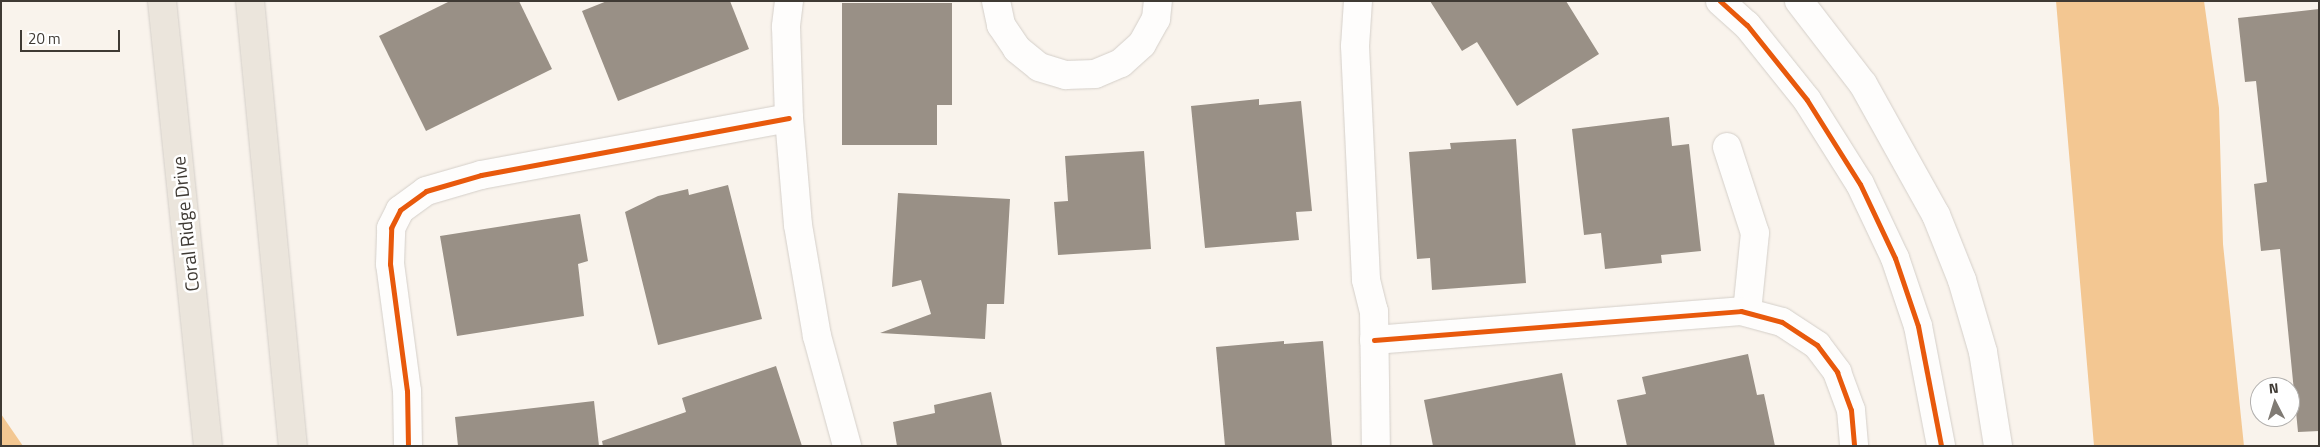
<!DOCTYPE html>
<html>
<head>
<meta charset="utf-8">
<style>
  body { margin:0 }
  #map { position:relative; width:2320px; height:447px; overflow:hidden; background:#f9f3ec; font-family:"Titillium Web",sans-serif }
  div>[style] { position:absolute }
  .water>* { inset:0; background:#f3c792 }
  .building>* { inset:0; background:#999086 }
  .roads { filter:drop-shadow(0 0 1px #d4cfc9) drop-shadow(0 0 1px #d4cfc9) }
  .minor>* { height:28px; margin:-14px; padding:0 14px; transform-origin:14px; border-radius:14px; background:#fefdfc }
  .major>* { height:28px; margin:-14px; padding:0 14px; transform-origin:14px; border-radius:14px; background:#ebe5dc }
  .cycleway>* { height:5px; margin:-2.5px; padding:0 2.5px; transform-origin:2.5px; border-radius:2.5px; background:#e8590c }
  span { translate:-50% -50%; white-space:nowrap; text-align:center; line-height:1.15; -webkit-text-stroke:5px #fff; paint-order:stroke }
  .street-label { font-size:19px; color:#3f3a34 }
  .frame { position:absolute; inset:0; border:2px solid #3f3a34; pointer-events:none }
  .north { position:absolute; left:2250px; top:377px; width:50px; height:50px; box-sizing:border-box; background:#fff; border:1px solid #b2b0ae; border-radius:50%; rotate:355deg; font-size:14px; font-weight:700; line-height:20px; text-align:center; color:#3f3a34 }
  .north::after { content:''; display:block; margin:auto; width:18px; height:22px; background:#807b74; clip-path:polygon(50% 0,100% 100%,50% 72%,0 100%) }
  .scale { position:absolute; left:20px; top:30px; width:100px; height:22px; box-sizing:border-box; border:2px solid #3f3a34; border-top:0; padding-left:6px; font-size:15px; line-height:18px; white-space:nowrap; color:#3f3a34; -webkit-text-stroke:4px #fff; paint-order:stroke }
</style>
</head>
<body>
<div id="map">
  <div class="water">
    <i style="clip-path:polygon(2056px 1px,2204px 1px,2219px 108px,2223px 244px,2244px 446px,2094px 446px)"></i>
    <i style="clip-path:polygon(1px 414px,23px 446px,1px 446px)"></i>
  </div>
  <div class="building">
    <i style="clip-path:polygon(450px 1px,519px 1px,552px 69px,426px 131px,379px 36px)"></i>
    <i style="clip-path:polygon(607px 1px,730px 1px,749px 49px,618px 101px,582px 11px)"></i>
    <i style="clip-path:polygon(1430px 1px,1566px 1px,1599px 54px,1517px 106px,1477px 42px,1462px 51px)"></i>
    <i style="clip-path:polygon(842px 3px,952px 3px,952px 105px,937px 105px,937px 145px,842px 145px)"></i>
    <i style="clip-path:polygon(2319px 9px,2319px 431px,2298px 432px,2280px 249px,2261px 251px,2254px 184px,2267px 182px,2256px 81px,2245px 82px,2238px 18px)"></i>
    <i style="clip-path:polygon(1259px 99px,1259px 105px,1301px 101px,1312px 211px,1296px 212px,1299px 240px,1205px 248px,1191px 106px)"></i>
    <i style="clip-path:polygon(1669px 117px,1672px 146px,1689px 144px,1701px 251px,1661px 255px,1662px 263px,1605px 269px,1601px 233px,1584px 235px,1572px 129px)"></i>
    <i style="clip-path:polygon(1516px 139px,1526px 283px,1432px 290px,1430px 258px,1417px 259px,1409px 152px,1451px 149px,1450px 143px)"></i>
    <i style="clip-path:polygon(1144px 151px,1151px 249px,1058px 255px,1054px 202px,1068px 201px,1065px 156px)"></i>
    <i style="clip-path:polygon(728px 185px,762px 319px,658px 345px,625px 212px,658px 196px,688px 189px,689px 195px)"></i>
    <i style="clip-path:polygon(898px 193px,1010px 199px,1004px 304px,987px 304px,985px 339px,880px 333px,931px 314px,921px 280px,892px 287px)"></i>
    <i style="clip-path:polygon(580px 214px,588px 261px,578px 264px,584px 316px,457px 336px,440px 236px)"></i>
    <i style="clip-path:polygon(1284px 341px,1284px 344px,1323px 341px,1332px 446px,1225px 446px,1216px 347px)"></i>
    <i style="clip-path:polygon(1748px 354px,1757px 395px,1764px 394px,1775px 446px,1627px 446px,1617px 400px,1646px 394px,1642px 377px)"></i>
    <i style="clip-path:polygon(776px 366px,802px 446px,603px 446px,602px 441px,686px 412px,682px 398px)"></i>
    <i style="clip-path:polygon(1562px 373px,1576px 446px,1433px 446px,1424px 400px)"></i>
    <i style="clip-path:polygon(991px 392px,1002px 446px,897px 446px,893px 422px,935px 413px,934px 405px)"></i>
    <i style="clip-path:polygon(594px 401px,599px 446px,458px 446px,455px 417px)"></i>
  </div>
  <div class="roads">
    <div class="minor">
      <i style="left:789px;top:1px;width:26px;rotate:97deg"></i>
      <i style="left:786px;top:27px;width:91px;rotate:88.1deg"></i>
      <i style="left:789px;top:118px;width:107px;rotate:85.2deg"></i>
      <i style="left:798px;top:225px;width:113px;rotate:80.3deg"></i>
      <i style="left:817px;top:336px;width:114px;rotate:74.7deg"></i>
      <i style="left:996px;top:1px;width:25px;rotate:78deg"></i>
      <i style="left:1001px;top:25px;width:29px;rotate:56deg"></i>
      <i style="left:1017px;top:49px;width:28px;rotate:39deg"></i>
      <i style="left:1039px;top:67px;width:28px;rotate:17deg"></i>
      <i style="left:1066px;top:75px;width:29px;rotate:-2deg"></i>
      <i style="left:1095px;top:74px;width:28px;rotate:-23deg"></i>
      <i style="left:1121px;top:63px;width:28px;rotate:-42deg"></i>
      <i style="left:1142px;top:44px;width:29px;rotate:-61deg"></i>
      <i style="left:1156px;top:19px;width:18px;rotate:-84deg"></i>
      <i style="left:1358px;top:1px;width:45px;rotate:93.8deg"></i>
      <i style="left:1355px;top:46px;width:234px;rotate:87.3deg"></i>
      <i style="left:1366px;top:280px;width:32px;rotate:76deg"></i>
      <i style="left:1374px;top:311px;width:135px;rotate:89.2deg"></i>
      <i style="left:1720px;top:1px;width:36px;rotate:42deg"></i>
      <i style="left:1747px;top:25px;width:96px;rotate:51.3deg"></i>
      <i style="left:1807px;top:100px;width:99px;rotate:57.8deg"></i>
      <i style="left:1860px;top:184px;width:82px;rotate:64.7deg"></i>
      <i style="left:1895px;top:258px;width:72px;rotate:71.3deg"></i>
      <i style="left:1918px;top:326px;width:122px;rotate:79.1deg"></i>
      <i style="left:1799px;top:1px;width:105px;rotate:52.4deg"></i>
      <i style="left:1863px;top:84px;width:150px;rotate:60.9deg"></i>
      <i style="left:1936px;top:215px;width:70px;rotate:68.2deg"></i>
      <i style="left:1962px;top:280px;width:75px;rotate:73.7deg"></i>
      <i style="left:1983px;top:352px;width:95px;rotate:80.9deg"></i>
      <i style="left:1727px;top:147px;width:90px;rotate:72deg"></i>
      <i style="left:1755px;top:233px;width:79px;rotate:95.8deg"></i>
      <i style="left:1374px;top:340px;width:368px;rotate:-4.5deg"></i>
      <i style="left:1741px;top:311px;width:42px;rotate:15deg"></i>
      <i style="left:1782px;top:322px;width:42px;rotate:33.3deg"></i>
      <i style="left:1817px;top:345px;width:34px;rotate:53deg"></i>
      <i style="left:1837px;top:372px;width:40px;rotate:69.8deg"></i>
      <i style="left:1851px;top:410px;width:36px;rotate:85deg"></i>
      <i style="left:408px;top:446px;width:55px;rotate:-91deg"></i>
      <i style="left:407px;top:391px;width:128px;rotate:-97.6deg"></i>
      <i style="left:390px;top:264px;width:36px;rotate:-88deg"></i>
      <i style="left:391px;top:228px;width:20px;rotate:-63deg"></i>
      <i style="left:400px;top:210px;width:32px;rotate:-36deg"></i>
      <i style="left:426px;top:191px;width:57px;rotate:-16.2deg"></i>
      <i style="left:481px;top:175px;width:313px;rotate:-10.5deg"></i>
    </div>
    <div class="major">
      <i style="left:162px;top:1px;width:447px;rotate:84.1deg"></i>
      <i style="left:250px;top:1px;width:447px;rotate:84.5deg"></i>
    </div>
  </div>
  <div class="cycleway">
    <i style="left:1720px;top:1px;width:36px;rotate:42deg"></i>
    <i style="left:1747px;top:25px;width:96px;rotate:51.3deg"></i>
    <i style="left:1807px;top:100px;width:99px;rotate:57.8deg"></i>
    <i style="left:1860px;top:184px;width:82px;rotate:64.7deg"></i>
    <i style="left:1895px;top:258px;width:72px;rotate:71.3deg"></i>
    <i style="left:1918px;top:326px;width:122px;rotate:79.1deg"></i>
    <i style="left:1374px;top:340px;width:368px;rotate:-4.5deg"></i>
    <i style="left:1741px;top:311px;width:42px;rotate:15deg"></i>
    <i style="left:1782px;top:322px;width:42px;rotate:33.3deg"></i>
    <i style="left:1817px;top:345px;width:34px;rotate:53deg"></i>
    <i style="left:1837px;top:372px;width:40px;rotate:69.8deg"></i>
    <i style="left:1851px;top:410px;width:36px;rotate:85deg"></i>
    <i style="left:408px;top:446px;width:55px;rotate:-91deg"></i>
    <i style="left:407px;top:391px;width:128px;rotate:-97.6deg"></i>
    <i style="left:390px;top:264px;width:36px;rotate:-88deg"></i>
    <i style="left:391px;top:228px;width:20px;rotate:-63deg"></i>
    <i style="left:400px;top:210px;width:32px;rotate:-36deg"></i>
    <i style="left:426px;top:191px;width:57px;rotate:-16.2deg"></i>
    <i style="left:481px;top:175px;width:313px;rotate:-10.5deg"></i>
  </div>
  <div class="street-label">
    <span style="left:185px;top:224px;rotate:-96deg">Coral Ridge Drive</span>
  </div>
  <div class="frame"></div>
  <div class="north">N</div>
  <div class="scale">20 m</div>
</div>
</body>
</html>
